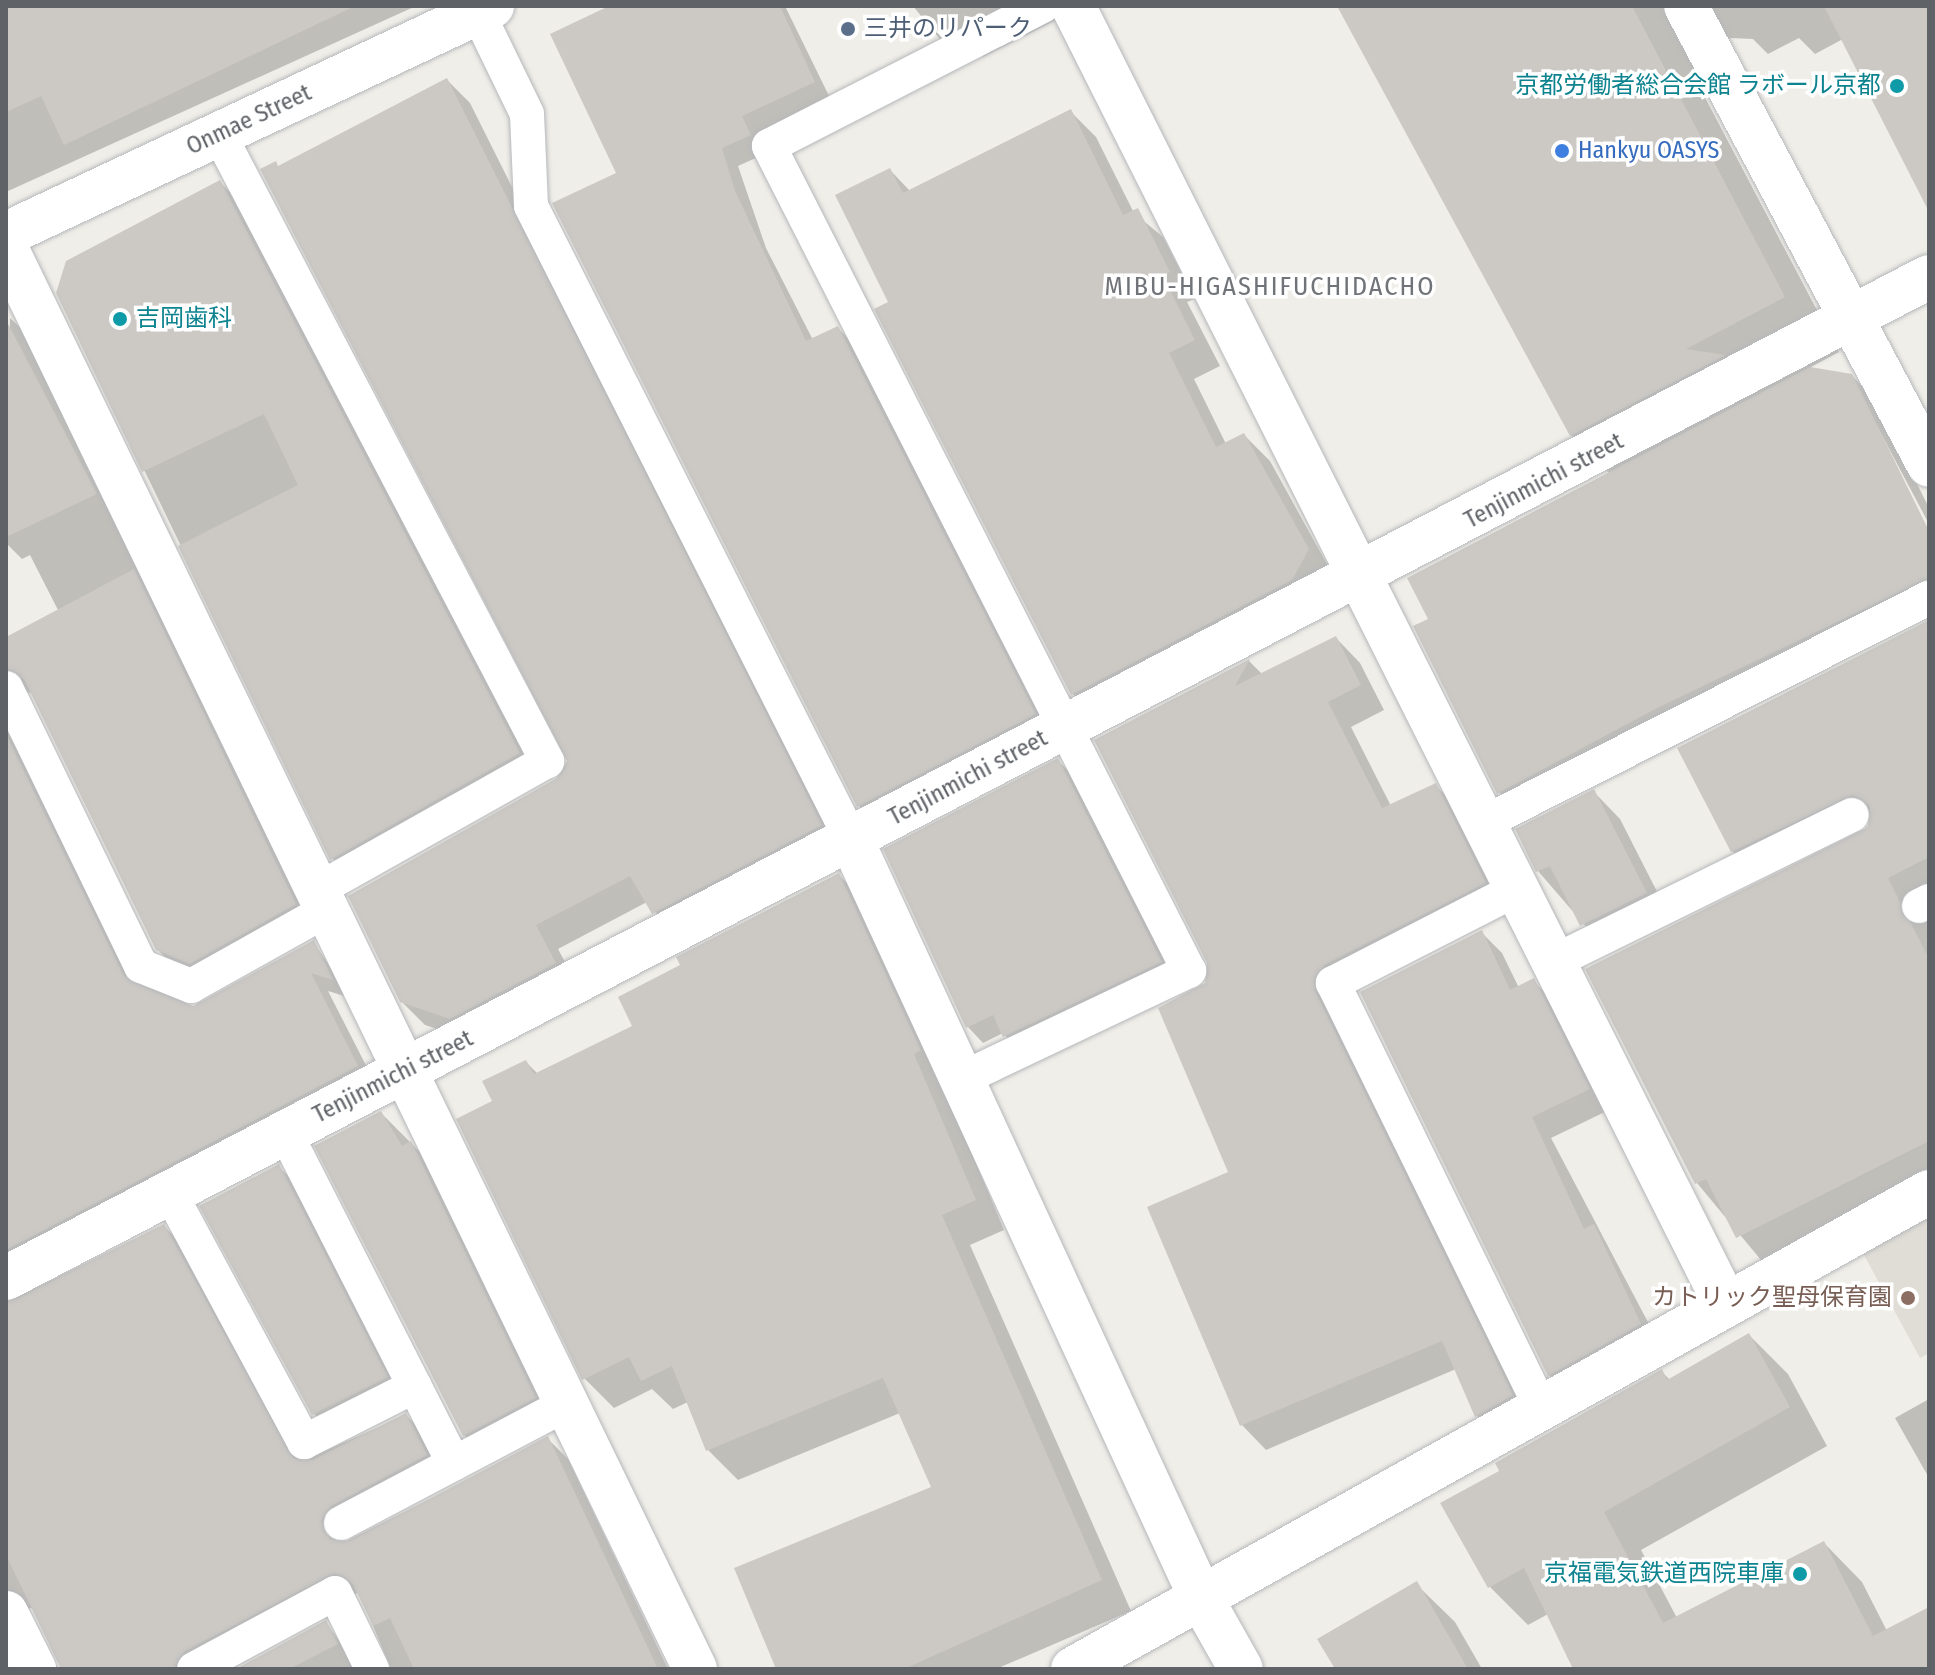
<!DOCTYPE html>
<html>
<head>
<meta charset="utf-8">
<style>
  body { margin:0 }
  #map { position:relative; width:1935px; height:1675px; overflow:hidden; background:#f0eee8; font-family:"Fira Sans Condensed","Noto Sans JP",sans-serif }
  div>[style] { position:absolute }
  .education>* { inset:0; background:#e0ddd6 }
  .shadow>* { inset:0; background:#0003 }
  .building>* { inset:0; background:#ccc9c4 }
  .roads { filter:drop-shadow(0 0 2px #b5b7bb) drop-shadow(0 0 2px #b5b7bb) }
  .lane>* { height:34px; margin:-17px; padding:0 17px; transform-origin:17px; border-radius:17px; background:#fff }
  .street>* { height:44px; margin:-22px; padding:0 22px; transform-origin:22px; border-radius:22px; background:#fff }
  .secondary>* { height:44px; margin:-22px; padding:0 22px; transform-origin:22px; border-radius:22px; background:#fff }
  .dots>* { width:22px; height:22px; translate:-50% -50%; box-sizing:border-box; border:4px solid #fff; border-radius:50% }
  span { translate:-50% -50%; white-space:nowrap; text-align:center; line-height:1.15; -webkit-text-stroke:7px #fff; paint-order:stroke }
  .service-label { font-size:24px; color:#4e5e75 }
  .left { translate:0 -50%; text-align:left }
  .culture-label { font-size:24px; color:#0d838f }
  .right { translate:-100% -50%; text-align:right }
  .street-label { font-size:24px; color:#5f6267 }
  .shop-label { font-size:24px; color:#366cbe }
  .education-label { font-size:24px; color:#785e54 }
  .neighbourhood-label { font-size:26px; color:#707479; letter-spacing:2px }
  .frame { position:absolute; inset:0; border:8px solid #5f6267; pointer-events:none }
</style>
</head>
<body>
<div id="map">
  <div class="education">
    <i style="clip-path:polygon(1929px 1203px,1929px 1353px,1920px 1358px,1858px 1244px)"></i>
  </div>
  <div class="shadow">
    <i style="clip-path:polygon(6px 6px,416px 6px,6px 192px)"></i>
    <i style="clip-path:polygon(610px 6px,785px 6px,831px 100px,767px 153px,738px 166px,766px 248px,813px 340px,838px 328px,855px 346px,1052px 732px,876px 823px,859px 806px,619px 174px)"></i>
    <i style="clip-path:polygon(913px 6px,1049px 6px,1056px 20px,983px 57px,971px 44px,951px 53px)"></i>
    <i style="clip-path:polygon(1340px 6px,1929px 6px,1929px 191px,1843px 39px,1815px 54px,1799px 38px,1768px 54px,1753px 39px,1730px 38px,1715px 60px,1720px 78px,1700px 88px,1839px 352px,1807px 369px,1851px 375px,1875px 399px,1929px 508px,1929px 524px,1860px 394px,1929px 533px,1929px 610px,1522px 816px,1499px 792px,1430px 620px,1610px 474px,1571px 435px)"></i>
    <i style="clip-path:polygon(447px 80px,470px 103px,843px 849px,676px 936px,647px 902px,558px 949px,578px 986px,474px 1041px,425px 1025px,401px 1001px,569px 761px,280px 168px)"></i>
    <i style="clip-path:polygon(1070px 111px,1096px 137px,1134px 213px,1163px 237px,1195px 299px,1187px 302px,1220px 366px,1194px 379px,1226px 444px,1244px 435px,1270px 461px,1334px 577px,1099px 720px,1073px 694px,877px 309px,891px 303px,890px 170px,911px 192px)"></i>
    <i style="clip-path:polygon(220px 182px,246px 209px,545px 780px,358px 885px,332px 858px,58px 292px)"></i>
    <i style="clip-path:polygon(10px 318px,31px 338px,315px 925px,211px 983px,178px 970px,157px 949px,34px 694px,19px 689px,136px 983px,193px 1008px,314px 943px,351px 998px,328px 991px,377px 1087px,6px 1284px,6px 639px,59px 612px,30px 555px,22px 559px,6px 543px)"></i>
    <i style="clip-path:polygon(1929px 623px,1929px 1177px,1761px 1260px,1697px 1183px,1588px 970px,1862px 834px,1872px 820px,1755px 874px,1732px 851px)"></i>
    <i style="clip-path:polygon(1336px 638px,1360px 663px,1384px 710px,1351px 727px,1391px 806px,1435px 785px,1460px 810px,1509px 908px,1348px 990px,1536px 1420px,1501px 1440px,1476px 1415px,1456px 1369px,1266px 1450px,1242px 1425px,1230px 1173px,1209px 962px,1096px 741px,1249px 661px,1262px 674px)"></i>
    <i style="clip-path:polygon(1058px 761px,1074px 776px,1176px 978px,1020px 1051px,1003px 1033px,983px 1043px,968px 1027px,886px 850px)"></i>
    <i style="clip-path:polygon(1594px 792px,1620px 819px,1672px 921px,1608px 952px,1538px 871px)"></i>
    <i style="clip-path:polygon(839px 875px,868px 905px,1004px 1230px,970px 1245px,1131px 1611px,996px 1669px,778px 1669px,934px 1488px,900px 1413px,738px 1480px,708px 1450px,688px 1402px,673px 1409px,652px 1389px,614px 1408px,584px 1378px,495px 1102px,526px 1062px,538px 1074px,635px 1027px,683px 966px)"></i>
    <i style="clip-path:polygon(1481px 932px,1502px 953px,1519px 988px,1533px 981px,1554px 1001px,1609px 1110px,1551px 1138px,1660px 1345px,1570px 1395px,1549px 1375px)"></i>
    <i style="clip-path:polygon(381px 1113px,428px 1160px,551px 1415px,481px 1452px,464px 1435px)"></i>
    <i style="clip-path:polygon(279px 1167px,297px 1185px,405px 1396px,333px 1433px,314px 1414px,202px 1206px)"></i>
    <i style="clip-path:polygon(164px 1226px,184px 1247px,302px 1461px,406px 1415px,426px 1436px,446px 1476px,344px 1532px,343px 1543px,548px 1439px,568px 1459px,668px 1669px,391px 1669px,359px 1592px,209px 1669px,62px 1669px,32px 1608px,16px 1610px,6px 1622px,6px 1302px)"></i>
    <i style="clip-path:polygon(1749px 1335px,1788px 1374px,1827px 1446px,1641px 1550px,1677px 1618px,1824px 1543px,1862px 1582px,1887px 1631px,1929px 1609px,1929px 1669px,1580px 1669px,1550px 1613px,1528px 1625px,1489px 1586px,1501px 1472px,1662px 1372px,1670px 1380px)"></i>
    <i style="clip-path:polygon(1929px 1399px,1929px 1478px,1895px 1418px)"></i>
    <i style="clip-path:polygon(1416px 1584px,1455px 1622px,1482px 1669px,1337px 1669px)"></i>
    <i style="clip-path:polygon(326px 1623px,360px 1669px,240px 1669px)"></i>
  </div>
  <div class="building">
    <i style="clip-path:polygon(6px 6px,355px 6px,64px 145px,41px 96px,6px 112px)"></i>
    <i style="clip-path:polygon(609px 6px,780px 6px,815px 82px,742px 116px,751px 135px,722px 148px,735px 191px,806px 341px,838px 326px,1036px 714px,857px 807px,552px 203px,616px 173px,550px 34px)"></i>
    <i style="clip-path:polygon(1337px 6px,1632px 6px,1785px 297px,1686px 349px,1726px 355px,1570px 436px)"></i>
    <i style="clip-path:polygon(1824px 6px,1929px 6px,1929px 212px)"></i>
    <i style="clip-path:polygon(447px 78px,822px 825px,652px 914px,630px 876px,536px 925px,556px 963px,450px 1019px,400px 1002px,348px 896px,557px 778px,567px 761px,260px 169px,276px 161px,278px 166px)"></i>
    <i style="clip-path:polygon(1071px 109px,1123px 215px,1138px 208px,1170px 272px,1163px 276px,1195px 340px,1169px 353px,1216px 447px,1244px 433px,1309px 549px,1292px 580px,1071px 695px,874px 309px,888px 302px,835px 195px,890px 168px,903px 193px)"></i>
    <i style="clip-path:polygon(220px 180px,520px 753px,330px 860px,178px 546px,298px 485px,264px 414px,142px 472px,56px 293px,66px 261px)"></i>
    <i style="clip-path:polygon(6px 320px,97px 494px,6px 537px)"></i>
    <i style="clip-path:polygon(1810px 367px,1852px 374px,1929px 531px,1929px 578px,1657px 708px,1497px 794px,1413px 626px,1428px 619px,1407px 578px)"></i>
    <i style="clip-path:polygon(134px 569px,296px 904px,190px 964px,156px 950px,24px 679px,6px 668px,6px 637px)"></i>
    <i style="clip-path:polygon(1929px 620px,1929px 857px,1888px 878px,1929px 959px,1929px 1141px,1736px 1238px,1706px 1179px,1695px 1184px,1585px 969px,1868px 827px,1870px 806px,1853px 795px,1731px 852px,1677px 748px)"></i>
    <i style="clip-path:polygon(1336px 636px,1361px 685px,1328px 702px,1382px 808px,1436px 783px,1486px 883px,1324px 965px,1315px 991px,1513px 1395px,1475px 1417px,1442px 1341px,1240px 1426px,1147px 1207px,1228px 1172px,1158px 1008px,1205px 983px,1207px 963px,1094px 740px,1250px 659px,1235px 686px)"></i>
    <i style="clip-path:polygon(6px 734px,124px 976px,193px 1006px,314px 940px,333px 980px,311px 973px,358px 1066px,6px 1250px)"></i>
    <i style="clip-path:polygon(1058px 758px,1162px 962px,1003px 1037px,993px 1015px,966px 1028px,883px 849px)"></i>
    <i style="clip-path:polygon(1594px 789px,1647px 893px,1580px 926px,1550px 866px,1536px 872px,1515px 829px)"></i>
    <i style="clip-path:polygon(839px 873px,921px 1050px,914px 1054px,976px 1200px,942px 1215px,1102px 1580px,904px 1669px,776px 1669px,734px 1568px,931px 1487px,883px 1378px,706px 1451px,672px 1366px,641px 1381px,629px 1357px,582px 1380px,456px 1119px,492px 1101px,482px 1081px,526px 1060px,534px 1074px,632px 1026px,618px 997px,680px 965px,676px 957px)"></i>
    <i style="clip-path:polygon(1482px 930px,1510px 990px,1534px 978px,1590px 1089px,1532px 1117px,1584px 1229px,1594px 1224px,1641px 1324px,1548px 1376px,1360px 992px)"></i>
    <i style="clip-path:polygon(381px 1111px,402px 1146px,411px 1141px,536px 1398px,463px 1436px,314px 1146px)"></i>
    <i style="clip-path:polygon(279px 1164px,388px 1377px,312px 1415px,199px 1206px)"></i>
    <i style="clip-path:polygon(164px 1224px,293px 1458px,313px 1460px,406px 1413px,427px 1455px,331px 1506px,321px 1521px,330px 1539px,350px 1541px,548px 1436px,658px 1669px,414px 1669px,390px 1618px,373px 1626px,353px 1584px,335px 1573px,185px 1651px,174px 1669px,61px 1669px,6px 1555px,6px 1303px)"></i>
    <i style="clip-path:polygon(1749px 1333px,1790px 1407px,1604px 1512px,1663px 1623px,1824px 1541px,1873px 1636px,1929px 1607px,1929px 1669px,1573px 1669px,1524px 1568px,1488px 1588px,1440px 1503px,1499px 1471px,1495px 1463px,1662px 1369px,1667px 1380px)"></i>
    <i style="clip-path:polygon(1417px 1581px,1468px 1669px,1335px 1669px,1317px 1639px)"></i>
    <i style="clip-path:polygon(326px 1620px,338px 1644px,289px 1669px,236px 1669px)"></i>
  </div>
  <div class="roads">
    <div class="lane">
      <i style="left:478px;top:13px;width:112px;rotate:64.1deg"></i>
      <i style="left:527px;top:114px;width:92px;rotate:87.5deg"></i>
      <i style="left:531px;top:206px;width:709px;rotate:63.18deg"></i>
      <i style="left:219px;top:134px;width:708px;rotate:62.38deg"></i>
      <i style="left:547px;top:761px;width:264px;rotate:150.7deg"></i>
      <i style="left:6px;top:688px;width:309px;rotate:64.1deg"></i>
      <i style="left:141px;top:966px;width:54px;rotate:21.8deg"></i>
      <i style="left:191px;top:986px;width:156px;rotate:-29.2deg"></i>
      <i style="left:1483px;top:823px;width:500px;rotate:-26.8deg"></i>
      <i style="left:1517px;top:889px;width:207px;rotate:152.9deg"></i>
      <i style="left:1333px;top:983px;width:473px;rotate:63.9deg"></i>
      <i style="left:1919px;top:906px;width:11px;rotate:-27deg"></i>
      <i style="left:1553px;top:962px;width:333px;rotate:-26.2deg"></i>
      <i style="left:959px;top:1080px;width:255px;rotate:-25.4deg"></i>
      <i style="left:1189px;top:971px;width:926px;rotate:-116.98deg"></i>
      <i style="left:769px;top:146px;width:307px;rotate:-27.1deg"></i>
      <i style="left:285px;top:1132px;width:372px;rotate:63deg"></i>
      <i style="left:170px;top:1193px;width:283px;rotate:61.7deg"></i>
      <i style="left:304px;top:1442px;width:124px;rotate:-26.8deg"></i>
      <i style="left:341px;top:1523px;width:255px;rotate:-27.8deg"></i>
      <i style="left:194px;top:1669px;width:160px;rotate:-28.3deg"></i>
      <i style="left:335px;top:1593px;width:85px;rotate:64deg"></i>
    </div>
    <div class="street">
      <i style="left:1073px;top:6px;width:1454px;rotate:63.31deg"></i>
      <i style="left:1686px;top:6px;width:519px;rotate:62.1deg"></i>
      <i style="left:6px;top:248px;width:1579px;rotate:64.13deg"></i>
      <i style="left:851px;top:839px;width:836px;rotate:65.24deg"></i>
      <i style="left:1201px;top:1598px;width:81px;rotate:60.6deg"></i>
      <i style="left:6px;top:1278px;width:2168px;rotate:-27.5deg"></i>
      <i style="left:6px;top:1613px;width:63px;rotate:63.4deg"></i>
      <i style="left:1073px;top:1669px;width:980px;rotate:-29.13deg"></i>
    </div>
    <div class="secondary">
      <i style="left:6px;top:234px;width:537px;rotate:-25.13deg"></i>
    </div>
  </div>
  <div class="dots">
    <i style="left:848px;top:29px;background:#5c6f8a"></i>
    <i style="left:1897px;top:86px;background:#0f9aa8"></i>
    <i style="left:1562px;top:151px;background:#3f7fe0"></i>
    <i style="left:120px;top:319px;background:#0f9aa8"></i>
    <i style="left:1908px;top:1298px;background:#8d6e63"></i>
    <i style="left:1800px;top:1574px;background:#0f9aa8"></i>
  </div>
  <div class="service-label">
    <span class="left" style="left:864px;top:29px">三井のリパーク</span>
  </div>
  <div class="culture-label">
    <span class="right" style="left:1881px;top:86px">京都労働者総合会館 ラボール京都</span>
    <span class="left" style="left:136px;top:319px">吉岡歯科</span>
    <span class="right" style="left:1784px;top:1574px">京福電気鉄道西院車庫</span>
  </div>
  <div class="street-label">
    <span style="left:249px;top:120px;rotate:-25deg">Onmae Street</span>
    <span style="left:1544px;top:481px;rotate:-28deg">Tenjinmichi street</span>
    <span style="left:968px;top:778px;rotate:-28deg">Tenjinmichi street</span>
    <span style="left:393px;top:1077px;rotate:-27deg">Tenjinmichi street</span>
  </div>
  <div class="shop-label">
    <span class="left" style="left:1578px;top:151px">Hankyu OASYS</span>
  </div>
  <div class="education-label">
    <span class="right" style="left:1892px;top:1298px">カトリック聖母保育園</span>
  </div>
  <div class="neighbourhood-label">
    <span style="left:1270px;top:287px">MIBU-HIGASHIFUCHIDACHO</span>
  </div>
  <div class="frame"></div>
</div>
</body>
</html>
